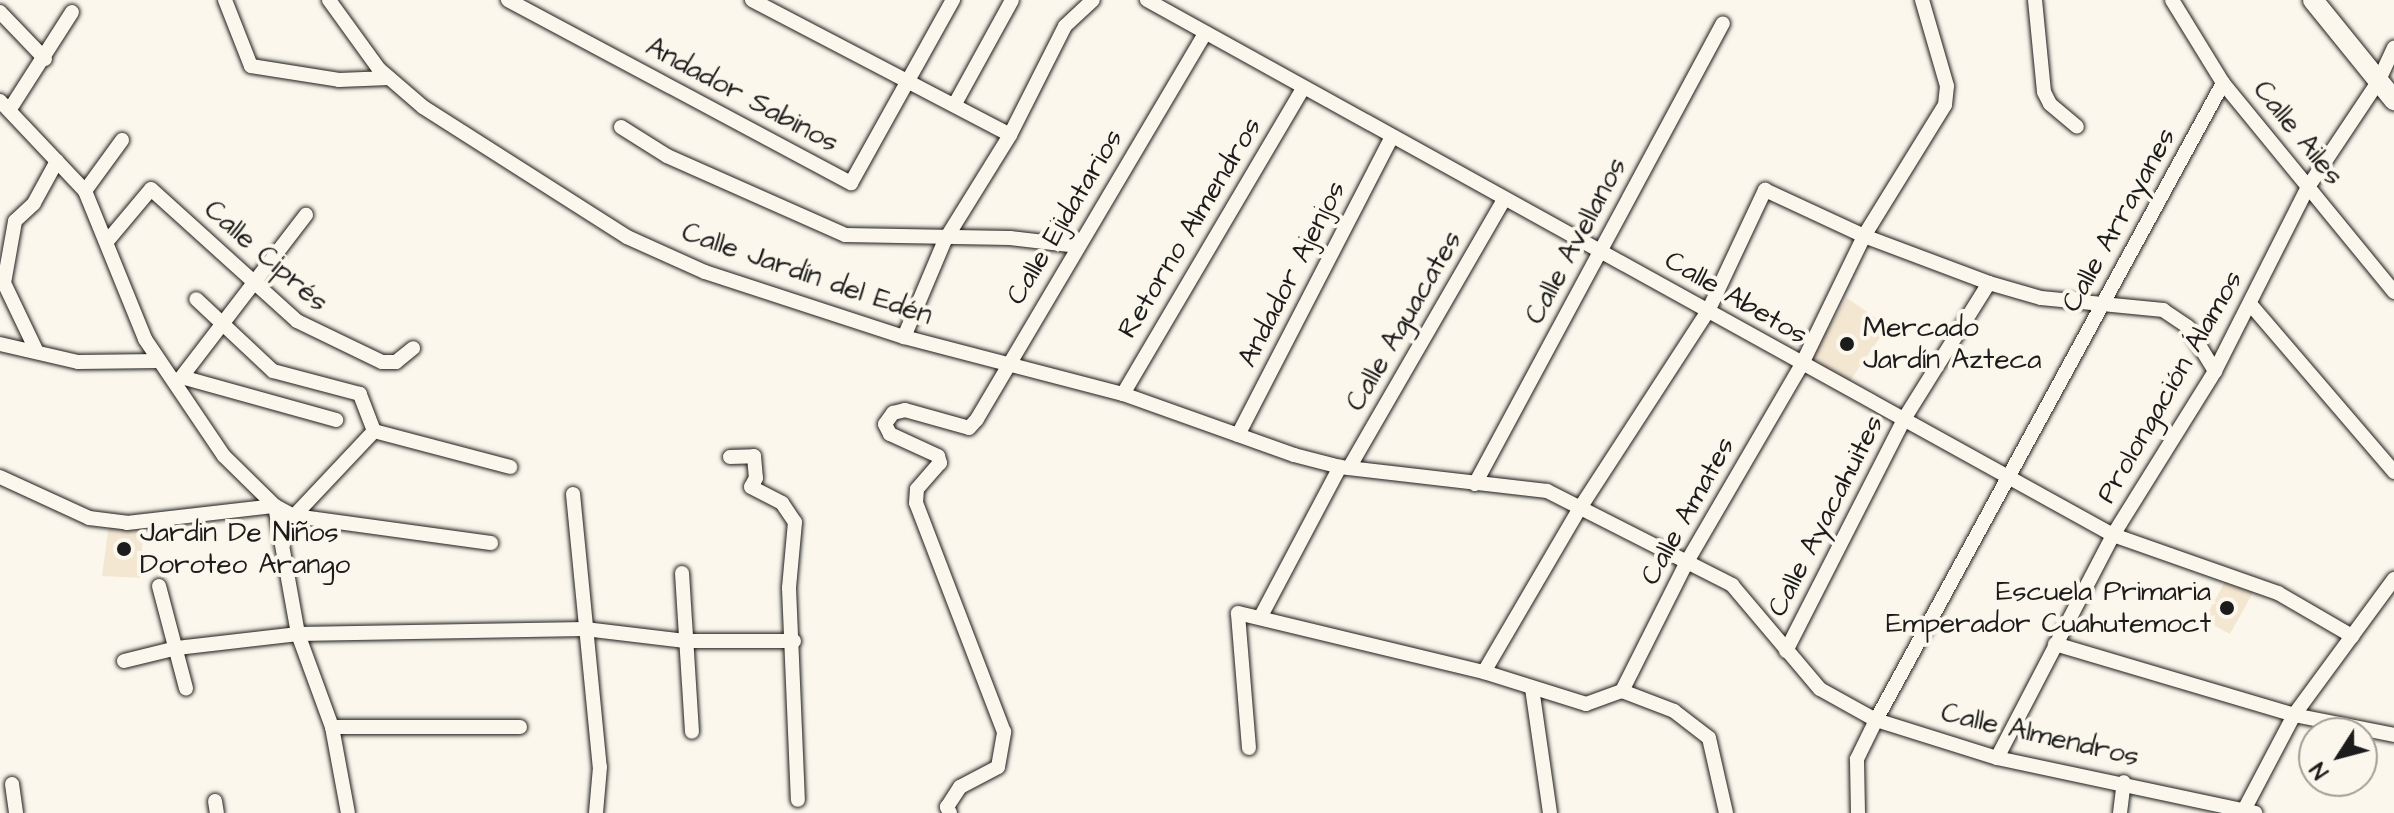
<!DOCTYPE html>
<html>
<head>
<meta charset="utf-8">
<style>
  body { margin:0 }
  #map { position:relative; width:2394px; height:813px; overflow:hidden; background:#fbf7ec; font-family:"Architects Daughter",sans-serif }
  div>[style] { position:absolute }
  .built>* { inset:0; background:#f4e7d2 }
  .roads { filter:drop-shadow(0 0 2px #1c1c1c) drop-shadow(0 0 2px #1c1c1c) }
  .street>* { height:14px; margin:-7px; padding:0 7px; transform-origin:7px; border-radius:7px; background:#fbf7ec }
  .secondary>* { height:20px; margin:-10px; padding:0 10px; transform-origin:10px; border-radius:10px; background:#fbf7ec }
  .dots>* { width:22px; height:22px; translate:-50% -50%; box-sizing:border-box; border:4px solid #fbf7ec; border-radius:50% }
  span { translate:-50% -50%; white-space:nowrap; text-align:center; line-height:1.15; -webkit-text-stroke:8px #fbf7ec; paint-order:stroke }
  .street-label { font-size:28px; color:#1c1c1c }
  .poi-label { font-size:28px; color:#1c1c1c }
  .left { translate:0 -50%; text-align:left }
  .right { translate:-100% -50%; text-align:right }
  .north { position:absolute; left:2298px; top:717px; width:80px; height:80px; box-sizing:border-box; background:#fbf7ec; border:2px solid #a29f99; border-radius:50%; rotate:234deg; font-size:22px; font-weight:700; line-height:32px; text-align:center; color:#1c1c1c }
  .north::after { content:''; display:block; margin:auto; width:28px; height:36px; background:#1c1c1c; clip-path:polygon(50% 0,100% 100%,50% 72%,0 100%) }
</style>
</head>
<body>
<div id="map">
  <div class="built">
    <i style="clip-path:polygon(1847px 298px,1888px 326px,1847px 385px,1807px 362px)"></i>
    <i style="clip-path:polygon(109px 523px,144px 523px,140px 578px,102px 576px)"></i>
    <i style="clip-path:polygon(2227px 578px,2255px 589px,2230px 634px,2204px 620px)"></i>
  </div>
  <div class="roads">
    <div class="street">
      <i style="left:225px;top:0;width:71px;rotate:68.5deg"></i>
      <i style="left:251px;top:66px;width:89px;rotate:9deg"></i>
      <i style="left:339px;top:80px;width:50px;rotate:-2.3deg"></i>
      <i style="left:329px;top:0;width:85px;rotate:54.1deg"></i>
      <i style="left:379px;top:69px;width:58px;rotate:40.8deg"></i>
      <i style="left:423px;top:107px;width:242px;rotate:32.5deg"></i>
      <i style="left:627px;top:237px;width:85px;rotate:24.2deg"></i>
      <i style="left:705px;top:272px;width:209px;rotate:18.1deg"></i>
      <i style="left:904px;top:337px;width:226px;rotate:14.6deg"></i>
      <i style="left:1123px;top:394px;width:182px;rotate:19.6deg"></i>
      <i style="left:1294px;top:455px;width:48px;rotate:14.6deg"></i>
      <i style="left:1340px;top:467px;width:208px;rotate:6.6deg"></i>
      <i style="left:1547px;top:491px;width:208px;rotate:26.9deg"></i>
      <i style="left:1732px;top:585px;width:136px;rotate:49.8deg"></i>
      <i style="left:1820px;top:689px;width:64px;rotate:29deg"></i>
      <i style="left:1876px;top:720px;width:127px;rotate:17.4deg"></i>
      <i style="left:1997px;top:758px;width:264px;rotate:12deg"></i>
      <i style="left:508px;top:0;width:389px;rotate:28.1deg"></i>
      <i style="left:851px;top:183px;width:210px;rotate:-60.9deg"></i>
      <i style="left:752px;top:0;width:291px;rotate:27.6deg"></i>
      <i style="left:1147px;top:0;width:1104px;rotate:28.98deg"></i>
      <i style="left:2113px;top:535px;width:175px;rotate:19.4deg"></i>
      <i style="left:2278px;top:593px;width:86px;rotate:30.2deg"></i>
      <i style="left:2035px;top:0;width:92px;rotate:84.4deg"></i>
      <i style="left:2044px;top:92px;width:13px;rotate:63deg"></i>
      <i style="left:2050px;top:104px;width:35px;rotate:40deg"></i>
      <i style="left:2172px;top:0;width:97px;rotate:58.4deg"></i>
      <i style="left:2223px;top:83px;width:270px;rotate:50.7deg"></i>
      <i style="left:0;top:12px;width:65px;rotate:46.2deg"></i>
      <i style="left:0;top:101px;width:124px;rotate:46.6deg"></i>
      <i style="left:85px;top:191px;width:160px;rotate:67.9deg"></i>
      <i style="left:145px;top:339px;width:141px;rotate:56deg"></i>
      <i style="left:224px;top:456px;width:71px;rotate:44.4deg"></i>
      <i style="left:275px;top:506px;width:130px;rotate:79.8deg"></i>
      <i style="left:298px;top:634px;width:99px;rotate:69.9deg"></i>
      <i style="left:332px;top:727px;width:87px;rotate:79.5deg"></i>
      <i style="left:956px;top:102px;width:116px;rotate:-61.2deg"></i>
      <i style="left:10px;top:109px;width:115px;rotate:-57.4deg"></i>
      <i style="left:621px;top:127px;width:54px;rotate:32.2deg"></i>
      <i style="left:667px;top:156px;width:195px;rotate:23.9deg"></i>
      <i style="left:845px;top:235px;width:165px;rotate:1deg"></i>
      <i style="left:1010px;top:238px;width:69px;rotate:6.6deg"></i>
      <i style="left:85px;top:191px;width:63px;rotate:-54deg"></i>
      <i style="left:109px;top:239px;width:65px;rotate:-50deg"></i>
      <i style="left:151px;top:189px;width:197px;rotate:42.1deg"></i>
      <i style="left:297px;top:321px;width:94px;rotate:25.8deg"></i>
      <i style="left:382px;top:362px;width:14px"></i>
      <i style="left:396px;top:362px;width:22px;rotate:-39deg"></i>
      <i style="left:2251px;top:305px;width:220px;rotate:49.4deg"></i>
      <i style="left:904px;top:337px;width:105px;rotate:-67.1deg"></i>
      <i style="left:945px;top:240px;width:123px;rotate:-58.2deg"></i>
      <i style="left:1010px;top:135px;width:122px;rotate:-63.2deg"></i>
      <i style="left:1065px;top:26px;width:38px;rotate:-43deg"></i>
      <i style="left:0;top:344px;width:80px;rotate:13deg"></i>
      <i style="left:78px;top:362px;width:81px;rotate:-0.7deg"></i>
      <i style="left:36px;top:350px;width:74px;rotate:-115.5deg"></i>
      <i style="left:4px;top:283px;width:63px;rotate:-79.9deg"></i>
      <i style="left:15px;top:221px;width:26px;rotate:-43deg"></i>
      <i style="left:34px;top:203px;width:48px;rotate:-61.3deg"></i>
      <i style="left:185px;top:378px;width:157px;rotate:15.5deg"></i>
      <i style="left:177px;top:383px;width:212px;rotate:-52.5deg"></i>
      <i style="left:1123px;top:394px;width:354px;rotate:-59.5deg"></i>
      <i style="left:374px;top:431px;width:141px;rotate:14.8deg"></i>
      <i style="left:1238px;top:435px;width:335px;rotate:-62.7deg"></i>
      <i style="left:730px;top:457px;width:24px;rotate:-2deg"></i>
      <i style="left:754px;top:456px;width:22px;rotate:85deg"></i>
      <i style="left:756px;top:478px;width:10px;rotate:119deg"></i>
      <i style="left:751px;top:487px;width:35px;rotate:27deg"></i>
      <i style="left:782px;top:503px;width:23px;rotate:56deg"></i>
      <i style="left:795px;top:522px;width:66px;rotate:95.2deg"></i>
      <i style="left:789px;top:588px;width:212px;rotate:87.6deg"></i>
      <i style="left:1349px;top:468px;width:310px;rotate:-60deg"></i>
      <i style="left:0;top:477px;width:98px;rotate:24.7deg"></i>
      <i style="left:89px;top:518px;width:38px;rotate:7deg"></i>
      <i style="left:127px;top:523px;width:149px;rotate:-6.6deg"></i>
      <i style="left:275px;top:506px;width:21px;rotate:28deg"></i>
      <i style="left:294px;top:516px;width:117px;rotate:-46.7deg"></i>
      <i style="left:374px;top:431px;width:40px;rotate:-111deg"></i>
      <i style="left:360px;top:394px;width:90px;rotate:-165.2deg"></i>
      <i style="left:273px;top:371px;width:105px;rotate:-136.9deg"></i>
      <i style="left:1475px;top:484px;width:523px;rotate:-61.72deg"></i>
      <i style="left:573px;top:494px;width:274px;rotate:84.4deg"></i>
      <i style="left:600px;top:767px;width:46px;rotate:95deg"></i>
      <i style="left:294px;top:516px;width:199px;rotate:7.8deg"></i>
      <i style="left:682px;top:573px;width:159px;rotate:86.4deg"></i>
      <i style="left:159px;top:586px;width:106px;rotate:75.2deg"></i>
      <i style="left:1261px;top:616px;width:169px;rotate:-62.1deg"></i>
      <i style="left:2055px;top:644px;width:249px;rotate:16.5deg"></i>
      <i style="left:2294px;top:715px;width:102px;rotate:11.3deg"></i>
      <i style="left:1786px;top:651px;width:260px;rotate:-63deg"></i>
      <i style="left:1904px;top:419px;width:160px;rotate:-58deg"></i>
      <i style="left:124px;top:661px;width:55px;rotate:-13.8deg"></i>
      <i style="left:177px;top:648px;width:122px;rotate:-6.6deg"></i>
      <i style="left:298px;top:634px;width:287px;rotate:-1deg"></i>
      <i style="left:585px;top:629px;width:101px;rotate:6.8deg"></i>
      <i style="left:685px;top:641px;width:109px"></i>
      <i style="left:1484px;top:672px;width:190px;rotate:-59.7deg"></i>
      <i style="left:1580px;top:508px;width:237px;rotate:-57deg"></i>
      <i style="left:1709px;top:309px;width:132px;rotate:-64.8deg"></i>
      <i style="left:1765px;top:190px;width:109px;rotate:24.9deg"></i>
      <i style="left:1864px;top:236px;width:134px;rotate:20.6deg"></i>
      <i style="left:1989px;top:283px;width:54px;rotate:16.1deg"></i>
      <i style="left:2041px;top:298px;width:123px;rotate:5.6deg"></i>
      <i style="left:2163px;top:310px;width:30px;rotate:34deg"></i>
      <i style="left:2188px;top:327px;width:52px;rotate:58.5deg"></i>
      <i style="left:1532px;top:688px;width:126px;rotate:81.8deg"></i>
      <i style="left:1622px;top:691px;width:56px;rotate:21deg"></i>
      <i style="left:1674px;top:711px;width:44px;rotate:37.6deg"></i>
      <i style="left:1709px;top:738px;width:77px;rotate:77.2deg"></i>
      <i style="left:332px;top:727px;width:188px"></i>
      <i style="left:1249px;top:748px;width:135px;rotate:-94.7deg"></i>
      <i style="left:1238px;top:613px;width:253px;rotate:13.5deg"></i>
      <i style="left:1484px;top:672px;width:107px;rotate:17.4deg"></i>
      <i style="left:1586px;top:704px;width:38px;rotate:-20deg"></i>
      <i style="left:1622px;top:691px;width:147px;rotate:-63.3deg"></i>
      <i style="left:1688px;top:560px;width:225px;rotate:-59.8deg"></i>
      <i style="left:1801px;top:366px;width:144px;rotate:-64.1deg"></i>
      <i style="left:1864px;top:236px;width:154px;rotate:-58.3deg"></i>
      <i style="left:1945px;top:105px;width:19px;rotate:-84deg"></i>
      <i style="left:1947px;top:86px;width:90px;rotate:-106.2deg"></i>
      <i style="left:1997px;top:758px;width:251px;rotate:-62.5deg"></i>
      <i style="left:2113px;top:535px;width:193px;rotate:-58.1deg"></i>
      <i style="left:2215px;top:371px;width:206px;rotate:-63.2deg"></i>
      <i style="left:2308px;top:187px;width:126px;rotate:-56.3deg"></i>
      <i style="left:2378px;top:82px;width:38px;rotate:-65deg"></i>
      <i style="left:12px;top:784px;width:29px;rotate:82deg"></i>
      <i style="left:215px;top:801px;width:12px;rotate:81deg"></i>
      <i style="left:2244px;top:810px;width:107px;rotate:-62.2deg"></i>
      <i style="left:2294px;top:715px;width:169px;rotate:-53.7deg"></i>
      <i style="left:950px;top:813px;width:7px;rotate:-117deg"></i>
      <i style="left:947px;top:807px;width:24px;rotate:-57deg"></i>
      <i style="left:960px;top:787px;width:43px;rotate:-27.8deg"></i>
      <i style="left:998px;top:767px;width:36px;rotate:-80deg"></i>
      <i style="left:1004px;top:732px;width:245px;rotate:-111deg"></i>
      <i style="left:916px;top:503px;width:14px;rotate:-86deg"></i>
      <i style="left:917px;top:489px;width:35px;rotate:-49deg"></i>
      <i style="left:940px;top:463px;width:7px;rotate:-106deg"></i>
      <i style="left:938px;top:456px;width:53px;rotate:-155.4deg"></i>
      <i style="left:890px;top:434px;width:11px;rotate:-117deg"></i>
      <i style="left:885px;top:424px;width:14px;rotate:-54deg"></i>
      <i style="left:893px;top:413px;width:12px;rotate:-14deg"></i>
      <i style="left:905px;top:410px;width:66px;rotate:15.7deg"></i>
      <i style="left:969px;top:428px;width:12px;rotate:-48deg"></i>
      <i style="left:977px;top:419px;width:447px;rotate:-59.4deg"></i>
      <i style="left:1858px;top:813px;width:54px;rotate:-91.1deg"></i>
      <i style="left:1857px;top:759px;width:43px;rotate:-64deg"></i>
      <i style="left:1876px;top:720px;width:725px;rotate:-61.42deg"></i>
      <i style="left:2120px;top:813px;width:31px;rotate:-83deg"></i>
    </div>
    <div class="secondary">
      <i style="left:2313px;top:0;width:129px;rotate:51deg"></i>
    </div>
  </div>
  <div class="dots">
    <i style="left:1847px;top:344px;background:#1c1c1c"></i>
    <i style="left:124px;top:549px;background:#1c1c1c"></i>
    <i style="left:2227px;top:608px;background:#1c1c1c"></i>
  </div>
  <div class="street-label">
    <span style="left:742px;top:95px;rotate:28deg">Andador Sabinos</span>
    <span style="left:2298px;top:133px;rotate:51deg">Calle Ailes</span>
    <span style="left:1065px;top:217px;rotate:-59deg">Calle Ejidatarios</span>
    <span style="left:2119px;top:220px;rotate:-61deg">Calle Arrayanes</span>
    <span style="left:1190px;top:228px;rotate:-59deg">Retorno Almendros</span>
    <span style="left:1576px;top:241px;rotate:-62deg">Calle Avellanos</span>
    <span style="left:266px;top:256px;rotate:41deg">Calle Ciprés</span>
    <span style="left:807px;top:274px;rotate:19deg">Calle Jardín del Edén</span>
    <span style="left:1292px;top:274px;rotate:-63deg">Andador Ajenjos</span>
    <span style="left:1736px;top:298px;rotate:30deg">Calle Abetos</span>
    <span style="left:1404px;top:321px;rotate:-60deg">Calle Aguacates</span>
    <span style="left:2170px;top:387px;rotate:-60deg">Prolongación Álamos</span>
    <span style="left:1688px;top:511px;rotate:-61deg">Calle Amates</span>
    <span style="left:1826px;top:516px;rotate:-63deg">Calle Ayacahuites</span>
    <span style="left:2040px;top:735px;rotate:13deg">Calle Almendros</span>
  </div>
  <div class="poi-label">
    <span class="left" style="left:1863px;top:344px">Mercado<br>Jardín Azteca</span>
    <span class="left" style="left:140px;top:549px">Jardin De Niños<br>Doroteo Arango</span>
    <span class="right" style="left:2211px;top:608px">Escuela Primaria<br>Emperador Cuahutemoct</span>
  </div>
  <div class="north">N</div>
</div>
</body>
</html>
